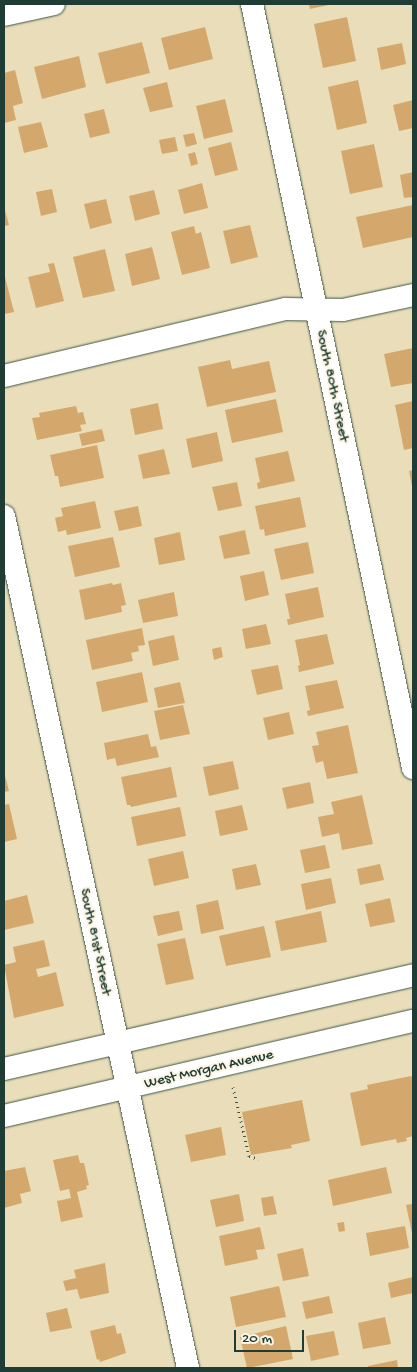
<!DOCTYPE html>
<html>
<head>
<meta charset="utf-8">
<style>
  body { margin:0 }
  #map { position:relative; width:417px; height:1372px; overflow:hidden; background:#e9deb9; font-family:"Gochi Hand",sans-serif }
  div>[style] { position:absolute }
  .building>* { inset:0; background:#d4a86c }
  .path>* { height:3px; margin-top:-1.5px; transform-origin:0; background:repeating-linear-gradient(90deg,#3d5548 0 1px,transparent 0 5px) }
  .roads { filter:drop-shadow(0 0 1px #3d5548) drop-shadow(0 0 1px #3d5548) }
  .minor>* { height:22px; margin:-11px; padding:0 11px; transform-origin:11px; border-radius:11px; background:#fff }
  span { translate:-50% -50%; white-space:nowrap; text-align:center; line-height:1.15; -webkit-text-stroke:4px #fcf5e5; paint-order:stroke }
  .street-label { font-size:15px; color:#1f3d34 }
  .frame { position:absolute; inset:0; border:5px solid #1f3d34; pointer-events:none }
  .scale { position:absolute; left:234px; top:1330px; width:70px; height:22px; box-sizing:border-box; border:2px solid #1f3d34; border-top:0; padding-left:6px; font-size:15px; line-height:18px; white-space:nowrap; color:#1f3d34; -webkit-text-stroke:4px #fcf5e5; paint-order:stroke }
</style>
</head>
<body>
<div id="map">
  <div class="building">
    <i style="clip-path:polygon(309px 4px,329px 4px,329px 5px,310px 9px)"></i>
    <i style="clip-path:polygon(347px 17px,356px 61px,323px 68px,314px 24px)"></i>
    <i style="clip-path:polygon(205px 27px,213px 59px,169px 70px,161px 38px)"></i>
    <i style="clip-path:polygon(142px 42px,150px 73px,106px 84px,98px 53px)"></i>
    <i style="clip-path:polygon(402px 43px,406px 64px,381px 70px,377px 48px)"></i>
    <i style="clip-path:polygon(79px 56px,86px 87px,42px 99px,34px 67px)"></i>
    <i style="clip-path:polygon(15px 70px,23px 103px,13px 106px,16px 120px,4px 123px,4px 73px)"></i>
    <i style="clip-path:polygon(358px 80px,367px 123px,337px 130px,328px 87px)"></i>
    <i style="clip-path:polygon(167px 82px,173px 107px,150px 112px,143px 88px)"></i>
    <i style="clip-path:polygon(225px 99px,233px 132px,204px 139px,196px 106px)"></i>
    <i style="clip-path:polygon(413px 100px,413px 128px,399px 131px,393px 105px)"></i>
    <i style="clip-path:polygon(104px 109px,110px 133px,90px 138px,84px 114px)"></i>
    <i style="clip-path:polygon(41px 122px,48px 147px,24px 153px,18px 127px)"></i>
    <i style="clip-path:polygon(194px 133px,197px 144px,186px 147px,183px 135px)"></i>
    <i style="clip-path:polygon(175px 137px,178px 151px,162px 154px,159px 140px)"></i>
    <i style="clip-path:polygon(231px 142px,238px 170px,215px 176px,208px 148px)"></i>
    <i style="clip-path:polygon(374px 144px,383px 187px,350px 194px,341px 151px)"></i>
    <i style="clip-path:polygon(195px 152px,198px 164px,191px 166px,188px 154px)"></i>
    <i style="clip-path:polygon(413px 172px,413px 197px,404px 198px,400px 175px)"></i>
    <i style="clip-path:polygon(202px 183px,208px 208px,184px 214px,178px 190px)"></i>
    <i style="clip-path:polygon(52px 189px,57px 212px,41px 216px,36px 192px)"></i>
    <i style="clip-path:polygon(154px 190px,160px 214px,135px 221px,129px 196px)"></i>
    <i style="clip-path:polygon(106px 199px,112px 223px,90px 229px,84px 204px)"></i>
    <i style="clip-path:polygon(413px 205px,413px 237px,363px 248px,356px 217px)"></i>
    <i style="clip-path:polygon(4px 206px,9px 225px,4px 226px)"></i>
    <i style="clip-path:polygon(250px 225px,258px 257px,231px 264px,223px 231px)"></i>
    <i style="clip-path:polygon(194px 226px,196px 234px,201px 232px,210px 268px,182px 275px,171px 232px)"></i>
    <i style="clip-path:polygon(152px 247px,160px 279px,132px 286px,125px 254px)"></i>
    <i style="clip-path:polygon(105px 249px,115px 291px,83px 298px,73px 257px)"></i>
    <i style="clip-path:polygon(54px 263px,64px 301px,36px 308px,28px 277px,50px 272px,48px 264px)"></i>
    <i style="clip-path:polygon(4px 273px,14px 312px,4px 314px)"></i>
    <i style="clip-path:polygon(413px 348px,413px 383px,391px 387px,384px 354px)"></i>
    <i style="clip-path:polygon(230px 360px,232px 369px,269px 361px,276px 392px,207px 407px,198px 367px)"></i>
    <i style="clip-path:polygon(276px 399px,283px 432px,232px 443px,225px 410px)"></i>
    <i style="clip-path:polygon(413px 401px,413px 448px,404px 450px,395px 405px)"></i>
    <i style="clip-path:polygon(158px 403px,163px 429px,135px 435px,130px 409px)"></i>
    <i style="clip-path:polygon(76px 406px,78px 413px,83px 412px,86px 424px,80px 425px,82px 431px,37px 440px,32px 418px,40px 417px,39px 413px)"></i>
    <i style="clip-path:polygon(102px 429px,105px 441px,82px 446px,79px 434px)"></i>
    <i style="clip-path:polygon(217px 432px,223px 461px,192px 468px,186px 439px)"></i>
    <i style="clip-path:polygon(97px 445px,104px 478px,60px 487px,58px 476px,55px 476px,50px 455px)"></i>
    <i style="clip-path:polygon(164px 449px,170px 474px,143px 479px,138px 455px)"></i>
    <i style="clip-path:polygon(288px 451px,295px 481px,258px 489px,257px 483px,260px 482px,255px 458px)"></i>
    <i style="clip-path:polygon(413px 470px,413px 486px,412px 486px,409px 471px)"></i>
    <i style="clip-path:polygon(237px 482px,242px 506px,218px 511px,212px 487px)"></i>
    <i style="clip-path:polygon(300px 497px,306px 527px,265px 536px,264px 529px,260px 530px,255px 506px)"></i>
    <i style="clip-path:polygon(95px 501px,101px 528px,67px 535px,66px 530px,58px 532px,55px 518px,63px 516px,61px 508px)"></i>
    <i style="clip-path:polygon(138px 506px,142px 526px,119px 531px,114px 511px)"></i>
    <i style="clip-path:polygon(245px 530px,250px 554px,224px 559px,219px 536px)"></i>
    <i style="clip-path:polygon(180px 532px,185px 560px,159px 565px,154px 538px)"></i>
    <i style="clip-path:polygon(113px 537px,120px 567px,75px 577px,68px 546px)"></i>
    <i style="clip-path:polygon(308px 542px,314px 573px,281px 580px,274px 549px)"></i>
    <i style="clip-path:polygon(264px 571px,269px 595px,245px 601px,240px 576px)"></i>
    <i style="clip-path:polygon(112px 583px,113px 585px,121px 583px,126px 605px,121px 606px,122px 612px,85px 620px,79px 590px)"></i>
    <i style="clip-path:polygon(318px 587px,324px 617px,288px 625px,287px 619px,290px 619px,285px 594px)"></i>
    <i style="clip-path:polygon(174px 592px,178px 616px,143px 623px,138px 600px)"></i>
    <i style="clip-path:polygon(266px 624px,271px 644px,246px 649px,242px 629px)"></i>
    <i style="clip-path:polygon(142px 628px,145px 645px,138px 646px,139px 651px,131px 653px,133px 661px,92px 670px,86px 640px)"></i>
    <i style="clip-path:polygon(327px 634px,334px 664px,299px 672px,298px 666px,300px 665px,295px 640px)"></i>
    <i style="clip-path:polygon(174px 635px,179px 660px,153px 666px,148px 641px)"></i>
    <i style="clip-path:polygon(221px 647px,223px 657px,214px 660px,212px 649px)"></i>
    <i style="clip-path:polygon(278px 665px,283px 689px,257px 695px,251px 670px)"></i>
    <i style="clip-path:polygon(142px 672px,148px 702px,102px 712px,96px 682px)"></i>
    <i style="clip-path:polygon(337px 680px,344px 708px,308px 716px,307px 711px,310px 710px,305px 686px)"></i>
    <i style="clip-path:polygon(180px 682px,185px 703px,158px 708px,154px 688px)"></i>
    <i style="clip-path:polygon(183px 705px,190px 734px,160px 740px,154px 711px)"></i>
    <i style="clip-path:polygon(289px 712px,294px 734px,268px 740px,263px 718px)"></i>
    <i style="clip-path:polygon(348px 725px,358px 773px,327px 779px,323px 761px,316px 763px,312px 746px,319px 745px,316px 732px)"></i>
    <i style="clip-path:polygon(148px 734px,151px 747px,156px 746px,159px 757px,117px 766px,115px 758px,107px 760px,104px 743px)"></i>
    <i style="clip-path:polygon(233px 761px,239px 789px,209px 796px,203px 767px)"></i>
    <i style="clip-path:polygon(171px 767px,177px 797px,131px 807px,130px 805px,127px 805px,121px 777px)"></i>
    <i style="clip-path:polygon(4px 772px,9px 791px,4px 792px)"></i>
    <i style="clip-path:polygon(310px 782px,314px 803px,287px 809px,282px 788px)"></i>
    <i style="clip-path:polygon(362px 795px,373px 844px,342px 850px,339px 833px,322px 837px,318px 817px,334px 814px,331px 802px)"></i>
    <i style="clip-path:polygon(9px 804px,17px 839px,4px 842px,4px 805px)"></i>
    <i style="clip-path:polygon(242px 805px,248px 830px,220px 836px,215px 811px)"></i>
    <i style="clip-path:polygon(180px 807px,186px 836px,137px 846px,131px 817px)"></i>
    <i style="clip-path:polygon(325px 845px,330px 868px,305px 873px,300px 850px)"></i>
    <i style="clip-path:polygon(183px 851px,189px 878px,154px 886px,148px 859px)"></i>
    <i style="clip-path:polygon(256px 864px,261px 885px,236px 890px,232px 869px)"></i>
    <i style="clip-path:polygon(380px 864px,384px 880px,360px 885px,357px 869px)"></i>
    <i style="clip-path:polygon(331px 878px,336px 903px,306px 910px,301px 884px)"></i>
    <i style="clip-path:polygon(27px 895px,34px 923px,4px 930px,4px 901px)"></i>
    <i style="clip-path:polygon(390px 898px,395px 922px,370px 927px,365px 904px)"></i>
    <i style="clip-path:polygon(218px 900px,224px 929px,201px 934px,196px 905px)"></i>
    <i style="clip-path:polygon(179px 911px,183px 930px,158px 936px,153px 916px)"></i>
    <i style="clip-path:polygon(321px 911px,327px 942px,281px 951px,275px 921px)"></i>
    <i style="clip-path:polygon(264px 926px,271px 957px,226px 966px,219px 936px)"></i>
    <i style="clip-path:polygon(185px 938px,194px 979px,166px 985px,157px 944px)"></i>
    <i style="clip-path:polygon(44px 940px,50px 966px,36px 969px,38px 977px,56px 972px,64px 1006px,14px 1018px,4px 965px,16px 962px,13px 947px)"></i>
    <i style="clip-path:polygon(411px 1076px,413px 1079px,413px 1136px,406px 1138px,407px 1141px,397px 1143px,396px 1139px,361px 1146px,350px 1093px,368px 1089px,367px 1085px)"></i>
    <i style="clip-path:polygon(302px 1100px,310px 1141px,291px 1145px,292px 1148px,251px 1155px,242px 1112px)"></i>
    <i style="clip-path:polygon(221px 1127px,226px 1155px,191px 1162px,185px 1135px)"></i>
    <i style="clip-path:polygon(78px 1155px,80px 1163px,84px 1163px,89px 1185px,86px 1186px,87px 1189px,77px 1192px,83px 1217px,61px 1222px,57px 1201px,71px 1198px,69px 1189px,60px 1191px,53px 1160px)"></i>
    <i style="clip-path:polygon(25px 1167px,31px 1191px,20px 1194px,22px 1203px,4px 1208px,4px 1171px)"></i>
    <i style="clip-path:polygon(386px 1167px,392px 1193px,333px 1206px,328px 1180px)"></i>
    <i style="clip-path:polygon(239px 1194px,244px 1221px,216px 1227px,210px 1200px)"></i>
    <i style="clip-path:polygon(273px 1196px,277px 1214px,264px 1216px,261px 1198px)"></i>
    <i style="clip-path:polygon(413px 1204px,413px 1233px,412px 1233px,406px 1205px)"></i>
    <i style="clip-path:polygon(344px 1222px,345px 1231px,339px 1232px,337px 1223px)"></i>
    <i style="clip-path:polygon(405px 1226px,409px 1248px,370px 1256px,366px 1233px)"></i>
    <i style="clip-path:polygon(260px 1227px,265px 1249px,256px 1250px,258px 1259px,225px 1266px,219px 1236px)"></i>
    <i style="clip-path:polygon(303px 1248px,309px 1276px,283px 1281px,277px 1254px)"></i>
    <i style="clip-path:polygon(105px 1263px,109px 1293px,80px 1299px,77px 1289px,66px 1291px,63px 1281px,76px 1278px,74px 1270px)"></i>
    <i style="clip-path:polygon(413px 1277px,413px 1293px,391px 1298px,388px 1283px)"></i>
    <i style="clip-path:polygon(279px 1286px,286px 1317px,236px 1327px,230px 1297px)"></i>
    <i style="clip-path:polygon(329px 1296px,333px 1313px,306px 1319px,302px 1302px)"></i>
    <i style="clip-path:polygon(67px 1308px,72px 1328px,50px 1332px,46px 1313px)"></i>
    <i style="clip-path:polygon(385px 1317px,391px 1344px,363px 1349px,358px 1323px)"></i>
    <i style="clip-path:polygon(115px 1325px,117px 1334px,121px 1333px,126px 1353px,100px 1362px,99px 1359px,97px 1360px,90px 1331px)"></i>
    <i style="clip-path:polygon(286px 1326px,293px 1359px,247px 1368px,240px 1337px)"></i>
    <i style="clip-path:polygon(334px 1331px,339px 1355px,311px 1361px,306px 1336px)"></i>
    <i style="clip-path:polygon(397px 1360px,398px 1368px,368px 1368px,368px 1366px)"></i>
  </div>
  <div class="path">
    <i style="left:233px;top:1087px;width:71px;rotate:76.9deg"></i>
    <i style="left:249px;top:1156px;width:10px;rotate:17deg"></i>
  </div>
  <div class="roads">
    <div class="minor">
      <i style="left:252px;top:4px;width:781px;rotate:78.1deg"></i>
      <i style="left:4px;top:15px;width:51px;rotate:-12.4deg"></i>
      <i style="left:4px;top:376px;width:290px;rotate:-13.4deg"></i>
      <i style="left:286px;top:309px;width:57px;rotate:1deg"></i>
      <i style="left:343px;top:310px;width:72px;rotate:-12.1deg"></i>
      <i style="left:4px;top:516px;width:872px;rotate:77.81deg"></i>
      <i style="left:4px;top:1069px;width:420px;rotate:-12.9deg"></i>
      <i style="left:4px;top:1116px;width:420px;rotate:-13.1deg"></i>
    </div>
  </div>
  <div class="street-label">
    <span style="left:332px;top:386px;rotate:78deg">South 80th Street</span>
    <span style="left:95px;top:942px;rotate:78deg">South 81st Street</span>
    <span style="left:209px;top:1070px;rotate:-13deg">West Morgan Avenue</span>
  </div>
  <div class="frame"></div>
  <div class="scale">20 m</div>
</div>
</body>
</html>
